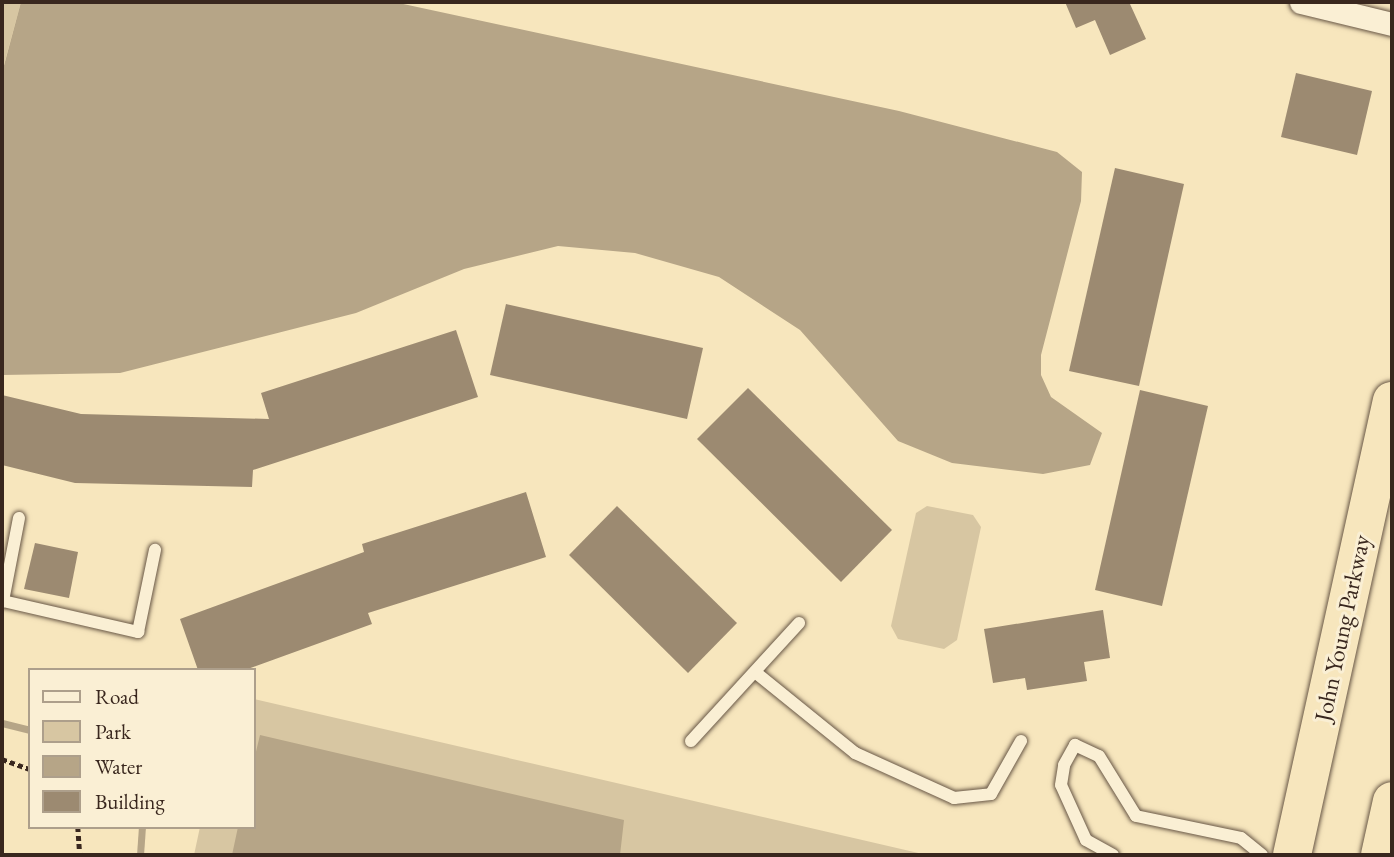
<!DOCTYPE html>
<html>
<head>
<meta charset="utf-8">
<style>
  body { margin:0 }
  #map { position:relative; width:1394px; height:857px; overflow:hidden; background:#f7e6bd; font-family:"EB Garamond",serif }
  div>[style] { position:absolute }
  .green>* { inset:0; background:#d7c6a2 }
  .water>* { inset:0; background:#b6a587 }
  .stream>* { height:7px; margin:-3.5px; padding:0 3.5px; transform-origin:3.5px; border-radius:3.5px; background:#b6a587 }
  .building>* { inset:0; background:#9c8a71 }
  .path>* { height:4.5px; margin-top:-2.25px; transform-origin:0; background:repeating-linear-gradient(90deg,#39271e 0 5px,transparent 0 8.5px) }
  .roads { filter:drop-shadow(0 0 2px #685746) drop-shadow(0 0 2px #685746) }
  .service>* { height:12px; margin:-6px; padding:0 6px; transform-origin:6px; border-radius:6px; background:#faefd4 }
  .minor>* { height:23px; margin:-11.5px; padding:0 11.5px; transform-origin:11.5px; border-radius:11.5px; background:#faefd4 }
  .trunk>* { height:38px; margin:-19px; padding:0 19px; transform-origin:19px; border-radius:19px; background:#f7e6bd }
  span { translate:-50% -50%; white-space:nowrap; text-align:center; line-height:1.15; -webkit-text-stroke:6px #faefd4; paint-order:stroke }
  .street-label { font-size:24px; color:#39271e }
  .frame { position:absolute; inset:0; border:4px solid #39271e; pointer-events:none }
  .legend { position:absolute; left:28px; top:668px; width:228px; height:161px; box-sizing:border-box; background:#faefd4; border:2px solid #ad9f8b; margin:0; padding:9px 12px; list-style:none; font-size:21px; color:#39271e }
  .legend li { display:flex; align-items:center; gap:14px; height:35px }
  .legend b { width:35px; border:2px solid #ad9f8b }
</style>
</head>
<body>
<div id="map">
  <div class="green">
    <i style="clip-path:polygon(2px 2px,21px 2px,2px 72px)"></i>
    <i style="clip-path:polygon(927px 506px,973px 515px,981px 527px,957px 640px,944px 649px,898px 639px,891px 626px,916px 513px)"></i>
    <i style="clip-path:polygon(254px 699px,927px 855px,194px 855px,200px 827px,254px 827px)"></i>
  </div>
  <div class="water">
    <i style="clip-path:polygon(21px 2px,394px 2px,899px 111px,1057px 152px,1082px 172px,1081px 201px,1041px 355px,1041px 375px,1051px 397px,1102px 433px,1090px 465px,1043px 474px,952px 463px,898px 441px,800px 330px,719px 277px,635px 253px,558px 246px,464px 269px,356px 313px,120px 373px,2px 375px,2px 73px)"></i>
    <i style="clip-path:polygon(260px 735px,624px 820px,620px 855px,232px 855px,238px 827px,254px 827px,254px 760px)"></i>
  </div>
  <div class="stream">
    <i style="left:2px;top:723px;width:29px;rotate:14deg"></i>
    <i style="left:140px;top:855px;width:28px;rotate:-86deg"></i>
  </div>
  <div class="building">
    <i style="clip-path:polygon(1065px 2px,1136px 2px,1130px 4px,1146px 39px,1110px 55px,1095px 20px,1076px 28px)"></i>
    <i style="clip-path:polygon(1296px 73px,1372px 91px,1357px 155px,1281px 137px)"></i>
    <i style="clip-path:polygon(1115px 168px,1184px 184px,1139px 386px,1069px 371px)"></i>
    <i style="clip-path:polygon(506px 304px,703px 348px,687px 419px,490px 375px)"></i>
    <i style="clip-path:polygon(456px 330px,478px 397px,253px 470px,252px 487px,75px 483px,2px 465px,2px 395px,81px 414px,269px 419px,261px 393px)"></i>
    <i style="clip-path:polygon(748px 388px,892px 530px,841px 582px,697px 439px)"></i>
    <i style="clip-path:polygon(1140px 390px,1208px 406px,1162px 606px,1095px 590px)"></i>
    <i style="clip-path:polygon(526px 492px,546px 557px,368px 613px,372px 624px,245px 670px,198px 670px,180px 619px,364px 552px,362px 544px)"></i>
    <i style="clip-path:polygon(617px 506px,737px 623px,688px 673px,569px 555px)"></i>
    <i style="clip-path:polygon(35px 543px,78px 552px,69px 598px,24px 589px)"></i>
    <i style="clip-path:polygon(1103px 610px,1110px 658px,1084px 662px,1087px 681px,1027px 690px,1025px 678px,993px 683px,984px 629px)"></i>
  </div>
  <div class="path">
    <i style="left:2px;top:759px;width:30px;rotate:20deg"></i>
    <i style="left:78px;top:827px;width:28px;rotate:86deg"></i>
  </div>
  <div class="roads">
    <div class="service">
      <i style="left:19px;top:518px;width:85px;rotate:100.9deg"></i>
      <i style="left:3px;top:601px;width:139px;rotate:12.9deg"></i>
      <i style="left:138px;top:632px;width:84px;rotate:-78.3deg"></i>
      <i style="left:755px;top:672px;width:129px;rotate:39deg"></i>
      <i style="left:855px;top:753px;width:109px;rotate:24.4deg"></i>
      <i style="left:954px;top:798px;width:37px;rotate:-6deg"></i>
      <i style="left:991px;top:794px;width:61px;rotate:-60.5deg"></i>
      <i style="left:691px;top:741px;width:160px;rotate:-47.5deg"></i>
      <i style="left:1113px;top:855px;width:31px;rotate:-151deg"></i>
      <i style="left:1086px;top:840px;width:60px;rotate:-114.4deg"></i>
      <i style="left:1061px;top:785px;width:20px;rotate:-81deg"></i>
      <i style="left:1064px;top:765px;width:23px;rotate:-61deg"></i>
      <i style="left:1075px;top:745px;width:26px;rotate:25deg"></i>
      <i style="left:1099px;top:756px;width:70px;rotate:58.3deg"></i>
      <i style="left:1136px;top:816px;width:107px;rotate:11.8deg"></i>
      <i style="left:1241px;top:838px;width:27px;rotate:39deg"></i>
    </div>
    <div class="minor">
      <i style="left:1301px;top:2px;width:94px;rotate:13.6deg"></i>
    </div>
    <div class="trunk">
      <i style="left:1292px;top:855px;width:465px;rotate:-77.6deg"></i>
      <i style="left:1380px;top:855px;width:55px;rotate:-77.5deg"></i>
    </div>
  </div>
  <div class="street-label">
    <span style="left:1342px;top:628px;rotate:-78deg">John Young Parkway</span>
  </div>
  <div class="frame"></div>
  <ul class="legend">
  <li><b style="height:9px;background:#faefd4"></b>Road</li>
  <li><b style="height:19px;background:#d7c6a2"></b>Park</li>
  <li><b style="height:19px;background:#b6a587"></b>Water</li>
  <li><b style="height:19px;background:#9c8a71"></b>Building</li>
  </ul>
</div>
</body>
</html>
